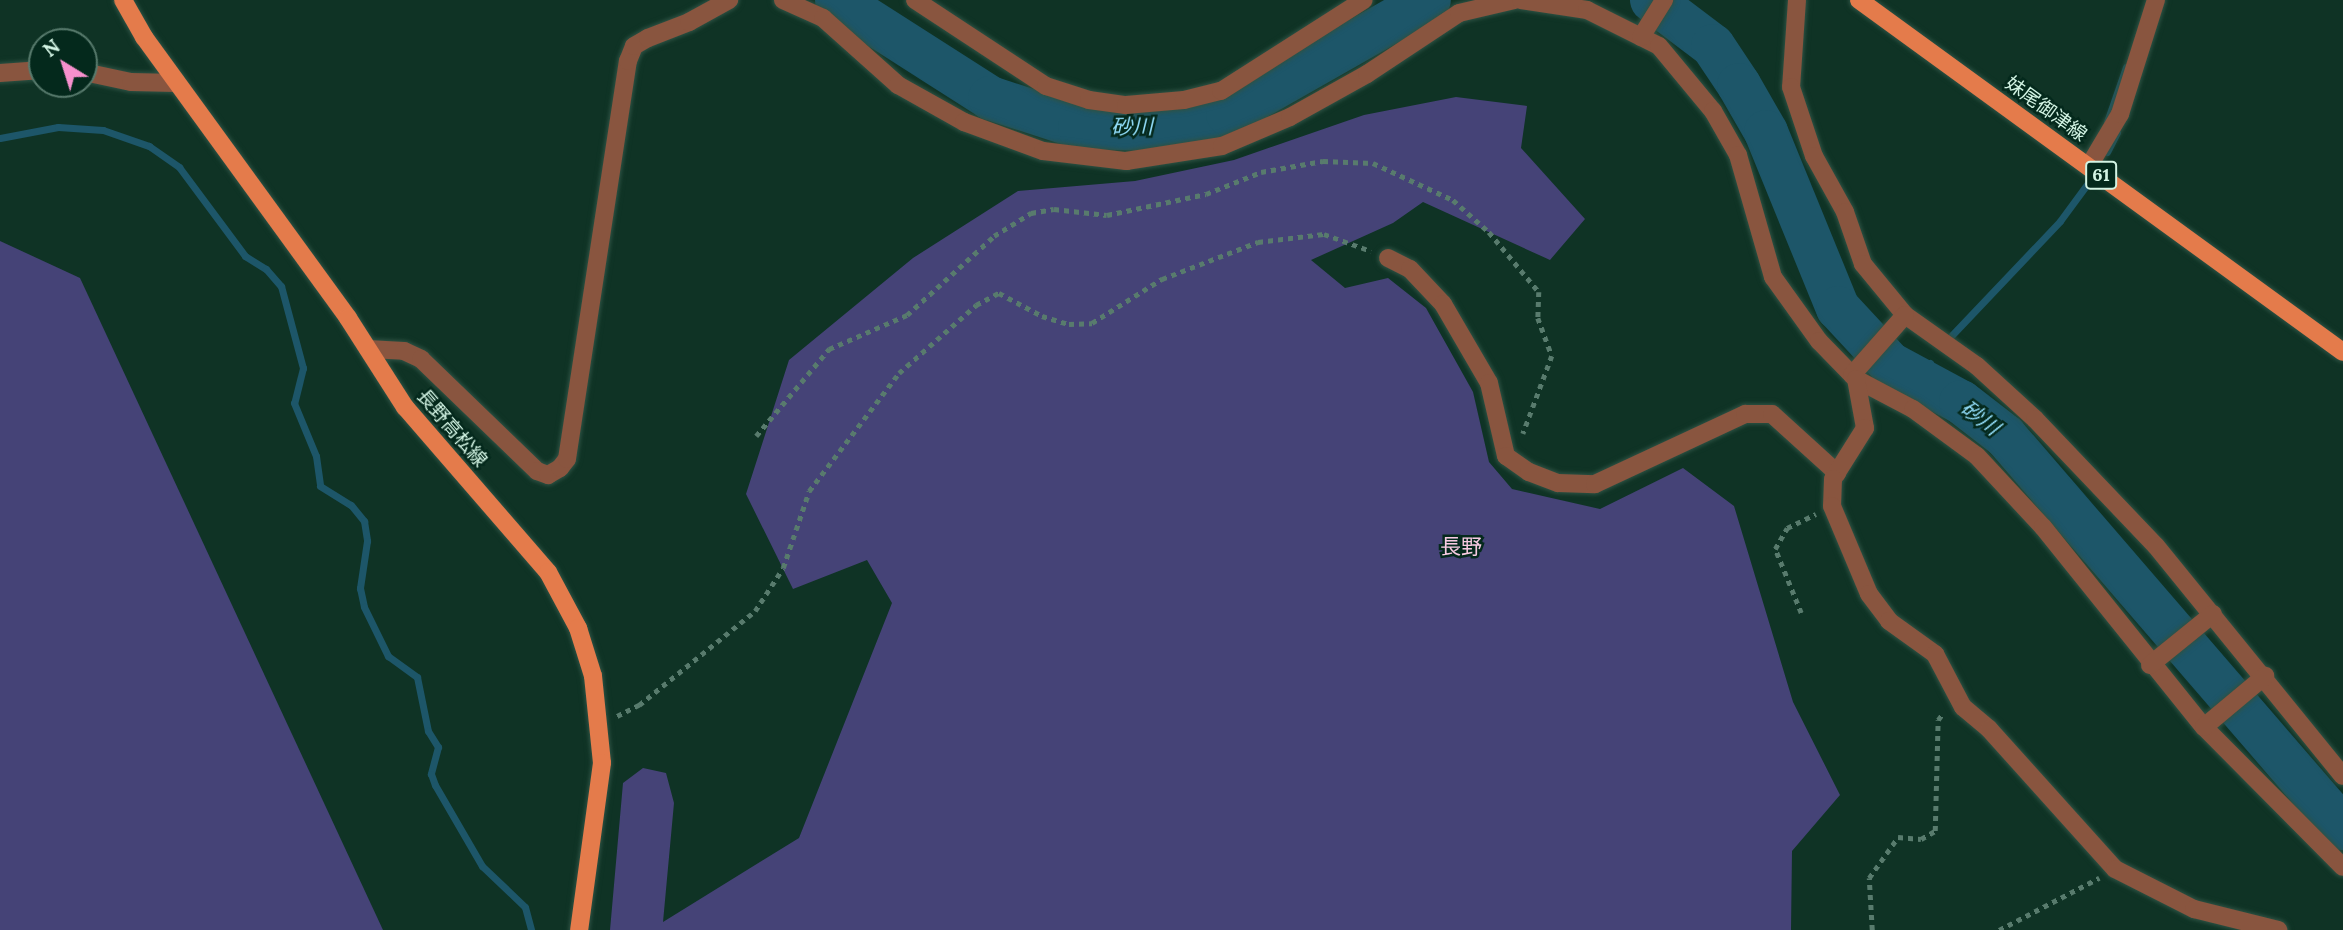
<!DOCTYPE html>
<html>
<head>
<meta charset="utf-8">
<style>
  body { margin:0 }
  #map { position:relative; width:2343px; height:930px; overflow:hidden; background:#0f3325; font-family:Lora,"Noto Sans JP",serif }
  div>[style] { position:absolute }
  .green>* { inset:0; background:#454377 }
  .stream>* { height:7px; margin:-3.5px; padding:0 3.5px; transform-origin:3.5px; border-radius:3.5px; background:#1d5669 }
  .river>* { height:44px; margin:-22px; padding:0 22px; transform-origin:22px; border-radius:22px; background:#1d5669 }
  .path>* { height:4.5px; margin-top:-2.25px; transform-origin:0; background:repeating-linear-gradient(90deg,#587b6d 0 5px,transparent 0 10px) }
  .roads { filter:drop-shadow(0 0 2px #2e5244) drop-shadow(0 0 2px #2e5244) }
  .minor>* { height:18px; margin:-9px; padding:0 9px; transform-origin:9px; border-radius:9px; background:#89553f }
  .major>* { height:18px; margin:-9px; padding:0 9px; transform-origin:9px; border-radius:9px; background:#e47b4b }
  span { translate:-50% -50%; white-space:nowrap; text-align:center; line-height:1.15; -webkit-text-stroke:5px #04291c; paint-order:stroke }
  .shield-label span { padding:2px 5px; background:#04291c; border:2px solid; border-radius:5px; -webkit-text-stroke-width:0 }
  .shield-label { font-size:18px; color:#d3f4e4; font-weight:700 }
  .street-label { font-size:19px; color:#d3f4e4 }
  .water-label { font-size:21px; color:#93defb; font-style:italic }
  .neighbourhood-label { font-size:21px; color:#f7cae2 }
  .north { position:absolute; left:28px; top:28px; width:70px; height:70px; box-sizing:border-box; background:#04291c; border:2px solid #577a6c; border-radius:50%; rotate:322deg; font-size:19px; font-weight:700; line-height:28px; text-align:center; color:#d3f4e4 }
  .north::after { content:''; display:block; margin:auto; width:24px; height:32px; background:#f790cd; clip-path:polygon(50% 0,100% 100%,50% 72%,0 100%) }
</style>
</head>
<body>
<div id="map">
  <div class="green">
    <i style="clip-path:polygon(1456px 97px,1527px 106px,1521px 148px,1585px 219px,1550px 260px,1423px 202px,1393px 223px,1311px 260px,1345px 288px,1388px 278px,1426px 308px,1473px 392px,1489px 462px,1512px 489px,1600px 509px,1683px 468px,1734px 506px,1793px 702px,1840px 795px,1792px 851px,1791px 930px,610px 930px,623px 783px,643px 768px,666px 773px,674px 803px,663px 922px,799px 838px,892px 603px,867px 560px,793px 589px,746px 494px,789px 360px,913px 258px,1018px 191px,1135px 181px,1234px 160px,1364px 115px)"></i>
    <i style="clip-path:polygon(0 241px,80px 278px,383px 930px,0 930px)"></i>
  </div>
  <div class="stream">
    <i style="left:2107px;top:122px;width:58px;rotate:-70.9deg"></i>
    <i style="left:0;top:138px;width:59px;rotate:-10.7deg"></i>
    <i style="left:58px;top:127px;width:45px;rotate:3.8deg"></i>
    <i style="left:103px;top:130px;width:49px;rotate:19.2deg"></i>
    <i style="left:149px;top:146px;width:37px;rotate:35deg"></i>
    <i style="left:179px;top:167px;width:111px;rotate:53.4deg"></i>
    <i style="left:245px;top:256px;width:25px;rotate:32deg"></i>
    <i style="left:266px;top:269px;width:23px;rotate:49deg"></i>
    <i style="left:281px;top:286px;width:85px;rotate:75deg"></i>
    <i style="left:303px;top:368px;width:36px;rotate:104deg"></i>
    <i style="left:294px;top:403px;width:57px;rotate:67.5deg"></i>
    <i style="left:316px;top:456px;width:30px;rotate:82deg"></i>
    <i style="left:320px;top:486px;width:36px;rotate:32deg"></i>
    <i style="left:351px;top:505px;width:21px;rotate:51deg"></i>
    <i style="left:364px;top:521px;width:20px;rotate:81deg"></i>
    <i style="left:367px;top:541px;width:48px;rotate:98.5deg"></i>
    <i style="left:360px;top:588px;width:19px;rotate:78deg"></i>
    <i style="left:364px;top:607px;width:55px;rotate:63.9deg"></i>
    <i style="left:388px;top:656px;width:36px;rotate:36deg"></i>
    <i style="left:417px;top:677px;width:55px;rotate:78.5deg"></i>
    <i style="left:428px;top:731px;width:19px;rotate:58deg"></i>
    <i style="left:438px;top:747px;width:28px;rotate:105deg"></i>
    <i style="left:431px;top:774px;width:12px;rotate:70deg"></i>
    <i style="left:435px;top:785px;width:94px;rotate:59.9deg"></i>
    <i style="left:482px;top:866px;width:59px;rotate:43.6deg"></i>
    <i style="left:525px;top:907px;width:24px;rotate:75deg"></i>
    <i style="left:2107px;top:152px;width:22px;rotate:-63deg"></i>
    <i style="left:1952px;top:335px;width:157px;rotate:-46.5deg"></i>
    <i style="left:2060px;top:221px;width:47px;rotate:-53.6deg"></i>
    <i style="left:1918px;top:379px;width:20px;rotate:-53deg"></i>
  </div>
  <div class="river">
    <i style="left:837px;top:0;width:182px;rotate:32.6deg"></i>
    <i style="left:990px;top:98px;width:95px;rotate:17.9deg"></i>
    <i style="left:1080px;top:127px;width:72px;rotate:1.6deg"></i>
    <i style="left:1152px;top:129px;width:77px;rotate:-11.2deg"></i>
    <i style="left:1228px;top:114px;width:231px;rotate:-29.6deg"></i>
    <i style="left:1652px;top:0;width:76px;rotate:37deg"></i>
    <i style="left:1713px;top:46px;width:47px;rotate:56.3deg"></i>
    <i style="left:1739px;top:85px;width:54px;rotate:60.1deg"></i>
    <i style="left:1766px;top:132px;width:190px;rotate:67.8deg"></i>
    <i style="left:1838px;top:308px;width:76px;rotate:47.1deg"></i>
    <i style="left:1890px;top:364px;width:81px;rotate:28.2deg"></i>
    <i style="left:1961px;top:402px;width:56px;rotate:37.7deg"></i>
    <i style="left:2005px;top:436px;width:518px;rotate:49.23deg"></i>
  </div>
  <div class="path">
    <i style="left:756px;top:436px;width:114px;rotate:-50deg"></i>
    <i style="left:829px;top:349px;width:85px;rotate:-23.6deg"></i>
    <i style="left:907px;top:315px;width:118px;rotate:-42.2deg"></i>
    <i style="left:994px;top:236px;width:44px;rotate:-31.9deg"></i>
    <i style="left:1031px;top:213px;width:23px;rotate:-10deg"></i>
    <i style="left:1054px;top:209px;width:53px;rotate:6.5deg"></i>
    <i style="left:1107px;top:215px;width:101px;rotate:-12deg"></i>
    <i style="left:1206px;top:194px;width:59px;rotate:-21.8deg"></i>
    <i style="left:1261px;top:172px;width:63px;rotate:-10.1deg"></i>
    <i style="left:1323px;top:161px;width:50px;rotate:2.3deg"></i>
    <i style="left:1373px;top:163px;width:88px;rotate:24.8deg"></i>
    <i style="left:1453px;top:200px;width:48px;rotate:41.6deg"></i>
    <i style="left:1489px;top:232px;width:78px;rotate:50.2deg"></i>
    <i style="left:1539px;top:292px;width:26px;rotate:92deg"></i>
    <i style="left:1538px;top:318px;width:40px;rotate:69.8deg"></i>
    <i style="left:1552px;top:356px;width:83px;rotate:110.4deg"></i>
    <i style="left:1801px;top:613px;width:69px;rotate:-112.1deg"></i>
    <i style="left:1775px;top:549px;width:24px;rotate:-60deg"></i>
    <i style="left:1787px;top:528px;width:32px;rotate:-26deg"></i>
    <i style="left:617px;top:716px;width:25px;rotate:-27deg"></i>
    <i style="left:639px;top:705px;width:149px;rotate:-39deg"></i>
    <i style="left:755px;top:611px;width:51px;rotate:-56.9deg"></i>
    <i style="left:783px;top:568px;width:81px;rotate:-71.3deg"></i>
    <i style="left:809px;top:491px;width:148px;rotate:-52.7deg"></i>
    <i style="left:899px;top:373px;width:103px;rotate:-41.4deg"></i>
    <i style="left:976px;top:305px;width:26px;rotate:-28deg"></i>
    <i style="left:999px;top:293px;width:49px;rotate:28.1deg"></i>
    <i style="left:1042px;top:316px;width:28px;rotate:17deg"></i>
    <i style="left:1069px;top:324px;width:23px;rotate:-2deg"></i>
    <i style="left:1092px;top:323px;width:83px;rotate:-32.2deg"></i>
    <i style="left:1162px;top:279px;width:103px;rotate:-21.1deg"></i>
    <i style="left:1258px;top:242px;width:66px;rotate:-6.9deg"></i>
    <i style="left:1324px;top:234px;width:50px;rotate:19.9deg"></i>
    <i style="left:1872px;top:930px;width:52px;rotate:-93.3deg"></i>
    <i style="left:1869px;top:878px;width:50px;rotate:-54.7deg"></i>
    <i style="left:1898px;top:837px;width:23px;rotate:5deg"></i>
    <i style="left:1921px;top:839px;width:16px;rotate:-30deg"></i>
    <i style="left:1935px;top:831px;width:111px;rotate:-88.5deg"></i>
    <i style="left:1938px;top:720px;width:9px;rotate:-54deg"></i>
    <i style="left:1999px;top:930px;width:113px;rotate:-27.5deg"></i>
  </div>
  <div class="roads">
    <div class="minor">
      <i style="left:783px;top:0;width:44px;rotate:24.2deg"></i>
      <i style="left:823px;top:18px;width:101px;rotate:41.8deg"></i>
      <i style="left:898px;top:85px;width:76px;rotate:29.3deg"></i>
      <i style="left:964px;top:122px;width:84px;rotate:20.2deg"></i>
      <i style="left:1043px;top:151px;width:84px;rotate:6.9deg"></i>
      <i style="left:1126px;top:161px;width:97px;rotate:-8.9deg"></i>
      <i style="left:1222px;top:146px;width:74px;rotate:-23.1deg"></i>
      <i style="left:1290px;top:117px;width:88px;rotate:-29.2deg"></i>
      <i style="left:1367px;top:74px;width:110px;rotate:-33.5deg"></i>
      <i style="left:1459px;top:13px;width:57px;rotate:-13.1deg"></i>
      <i style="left:915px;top:0;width:157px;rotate:33.3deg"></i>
      <i style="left:1046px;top:86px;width:45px;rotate:18deg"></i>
      <i style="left:1089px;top:100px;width:37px;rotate:8deg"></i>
      <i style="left:1126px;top:105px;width:58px;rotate:-4.9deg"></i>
      <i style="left:1184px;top:100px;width:38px;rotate:-14deg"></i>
      <i style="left:1221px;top:91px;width:169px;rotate:-32.5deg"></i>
      <i style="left:1521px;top:0;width:67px;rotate:8.6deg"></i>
      <i style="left:1587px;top:10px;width:80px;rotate:26.6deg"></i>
      <i style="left:1659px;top:46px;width:85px;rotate:50.3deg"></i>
      <i style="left:1713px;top:111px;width:51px;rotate:60.4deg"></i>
      <i style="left:1738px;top:155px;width:127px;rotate:74deg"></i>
      <i style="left:1773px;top:277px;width:79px;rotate:54.3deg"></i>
      <i style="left:1819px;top:341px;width:53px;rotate:45.8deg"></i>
      <i style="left:1856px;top:379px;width:64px;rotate:27.8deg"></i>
      <i style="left:1913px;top:409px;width:79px;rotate:36.3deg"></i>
      <i style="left:1977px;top:456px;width:97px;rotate:47.1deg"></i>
      <i style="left:2043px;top:527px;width:257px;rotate:51.2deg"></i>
      <i style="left:2204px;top:727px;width:197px;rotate:45.2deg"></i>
      <i style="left:1797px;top:0;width:87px;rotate:93.9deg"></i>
      <i style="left:1791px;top:87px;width:73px;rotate:71.6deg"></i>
      <i style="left:1814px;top:156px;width:64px;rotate:61deg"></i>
      <i style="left:1845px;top:212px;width:55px;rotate:70.9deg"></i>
      <i style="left:1863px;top:264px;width:66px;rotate:50.5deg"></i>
      <i style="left:1905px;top:315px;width:88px;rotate:35.3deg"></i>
      <i style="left:1977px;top:366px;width:79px;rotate:42.4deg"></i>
      <i style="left:2035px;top:419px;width:175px;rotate:46.4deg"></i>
      <i style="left:2156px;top:546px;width:296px;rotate:50.9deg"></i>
      <i style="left:1641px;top:37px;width:44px;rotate:-58.1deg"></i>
      <i style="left:84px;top:72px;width:48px;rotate:12deg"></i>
      <i style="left:131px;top:82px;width:45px;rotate:1.3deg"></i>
      <i style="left:0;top:73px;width:42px;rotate:-4.1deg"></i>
      <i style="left:2089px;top:166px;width:61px;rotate:-59.2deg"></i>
      <i style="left:2120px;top:114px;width:120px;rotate:-72.5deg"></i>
      <i style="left:1388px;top:258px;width:25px;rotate:27deg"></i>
      <i style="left:1410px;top:269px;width:48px;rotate:46.7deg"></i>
      <i style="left:1443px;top:304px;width:91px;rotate:59.8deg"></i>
      <i style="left:1489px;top:383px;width:75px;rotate:76.9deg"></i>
      <i style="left:1506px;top:456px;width:28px;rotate:35deg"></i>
      <i style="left:1529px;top:472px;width:31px;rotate:21deg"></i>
      <i style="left:1558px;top:483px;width:37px;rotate:2deg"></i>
      <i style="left:1595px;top:484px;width:166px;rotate:-25deg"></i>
      <i style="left:1745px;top:414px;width:27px"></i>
      <i style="left:1772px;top:414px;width:88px;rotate:42.2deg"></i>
      <i style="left:368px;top:349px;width:36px;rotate:3deg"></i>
      <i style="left:404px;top:351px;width:19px;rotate:25deg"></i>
      <i style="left:421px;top:359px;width:161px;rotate:44deg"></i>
      <i style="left:537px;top:471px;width:12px;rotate:20deg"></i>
      <i style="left:548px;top:475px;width:14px;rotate:-30deg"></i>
      <i style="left:560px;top:468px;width:11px;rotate:-52deg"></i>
      <i style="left:567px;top:459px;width:403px;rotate:-81.3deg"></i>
      <i style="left:628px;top:61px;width:16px;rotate:-68deg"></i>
      <i style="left:634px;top:46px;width:16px;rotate:-30deg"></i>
      <i style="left:648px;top:38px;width:44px;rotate:-21.3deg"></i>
      <i style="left:689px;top:22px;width:46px;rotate:-28.8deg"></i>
      <i style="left:1852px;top:375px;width:80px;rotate:-48.5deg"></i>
      <i style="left:1856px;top:379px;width:50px;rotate:79.6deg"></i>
      <i style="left:1865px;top:428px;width:60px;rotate:122.1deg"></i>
      <i style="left:1833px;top:479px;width:27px;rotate:92deg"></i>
      <i style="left:1832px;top:506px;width:95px;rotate:67.2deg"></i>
      <i style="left:1869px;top:594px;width:34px;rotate:53deg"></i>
      <i style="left:1889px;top:621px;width:57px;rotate:35.7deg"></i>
      <i style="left:1935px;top:654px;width:60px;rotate:62.2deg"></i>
      <i style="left:1963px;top:707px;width:34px;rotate:40deg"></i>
      <i style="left:1989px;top:729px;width:188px;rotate:48deg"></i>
      <i style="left:2115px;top:869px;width:89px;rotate:26.9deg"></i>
      <i style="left:2194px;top:909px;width:87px;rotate:14deg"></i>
      <i style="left:2150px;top:665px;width:81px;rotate:-39deg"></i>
      <i style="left:2204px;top:727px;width:80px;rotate:-39.9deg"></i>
    </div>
    <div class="major">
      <i style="left:123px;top:0;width:43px;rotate:60.4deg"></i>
      <i style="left:144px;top:37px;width:347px;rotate:54deg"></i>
      <i style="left:348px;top:318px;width:106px;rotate:57.4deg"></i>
      <i style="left:405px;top:407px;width:218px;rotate:49.1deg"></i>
      <i style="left:548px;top:572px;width:64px;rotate:61.8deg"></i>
      <i style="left:578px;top:628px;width:50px;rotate:72.6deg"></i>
      <i style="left:593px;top:676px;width:87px;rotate:84.1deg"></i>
      <i style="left:602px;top:763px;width:169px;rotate:97.8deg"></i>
      <i style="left:1859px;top:0;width:598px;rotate:36.03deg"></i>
    </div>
  </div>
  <div class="shield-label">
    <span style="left:2101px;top:175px">61</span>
  </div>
  <div class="street-label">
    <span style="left:2046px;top:109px;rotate:36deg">妹尾御津線</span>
    <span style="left:452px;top:428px;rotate:49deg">長野高松線</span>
  </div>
  <div class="water-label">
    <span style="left:1132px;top:127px;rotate:-1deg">砂川</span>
    <span style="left:1980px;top:418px;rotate:37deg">砂川</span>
  </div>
  <div class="neighbourhood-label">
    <span style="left:1461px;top:547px">長野</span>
  </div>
  <div class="north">N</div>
</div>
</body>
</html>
